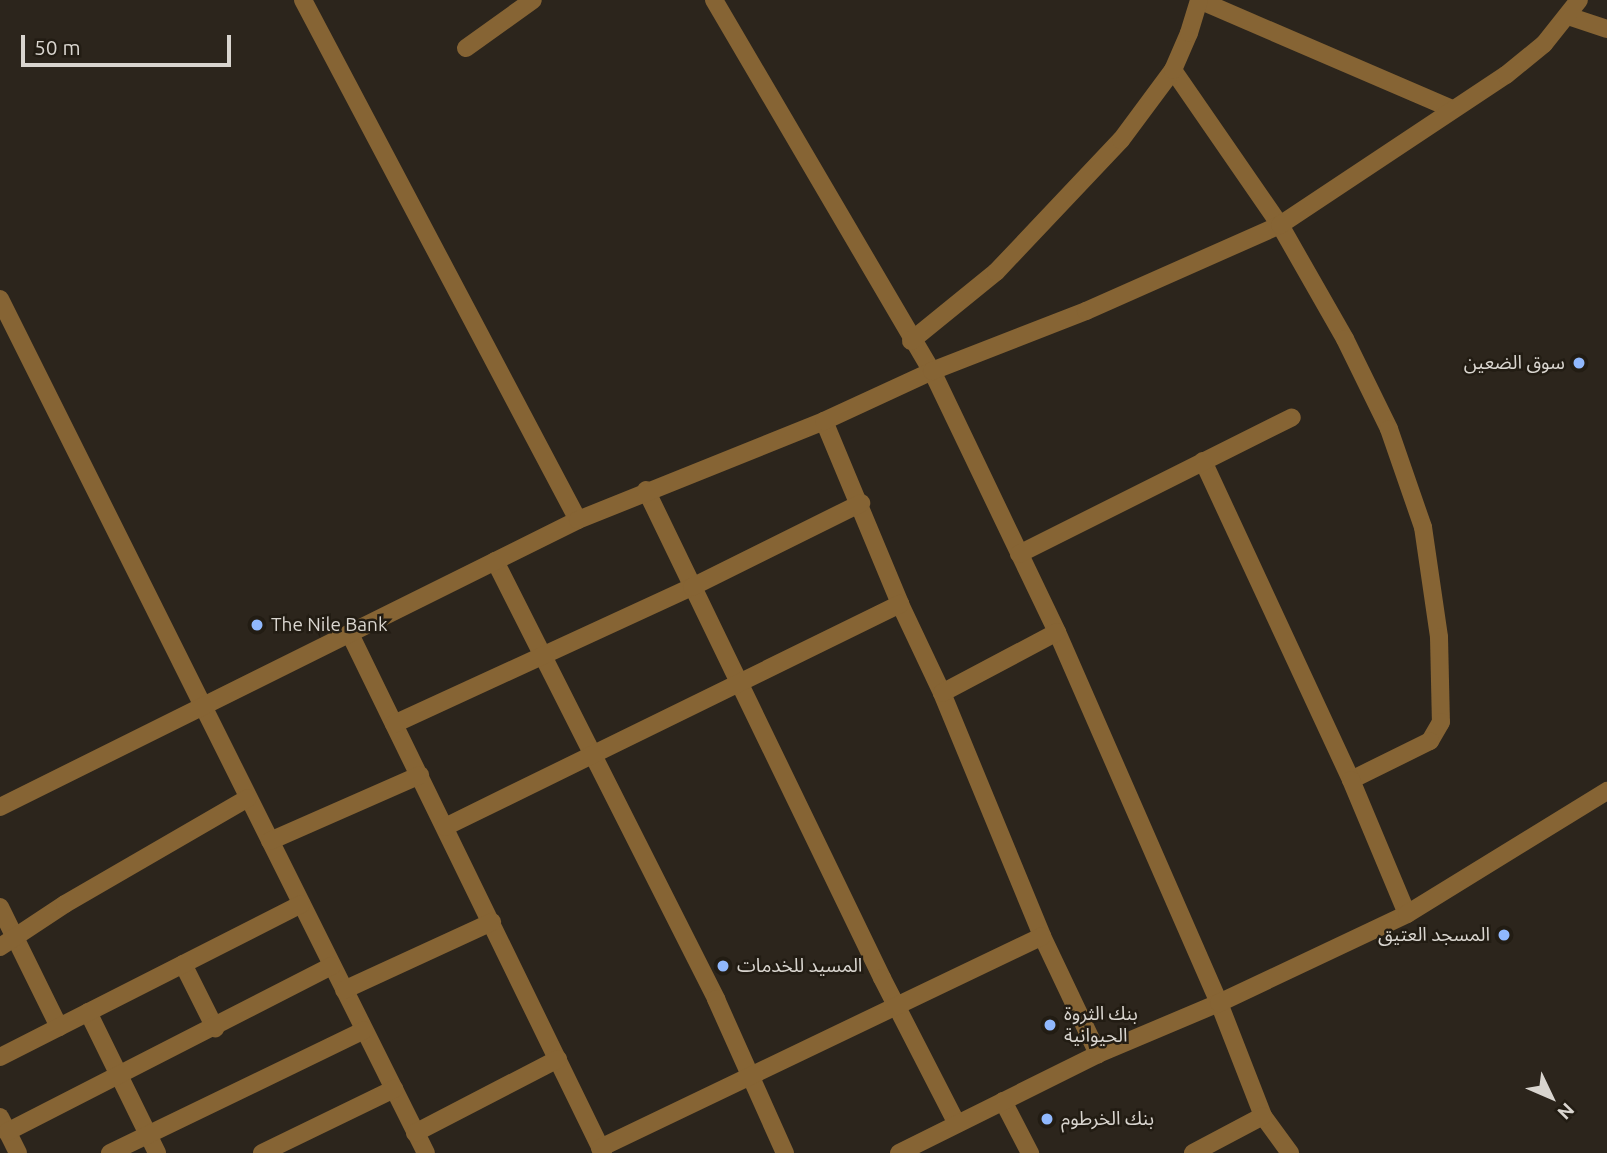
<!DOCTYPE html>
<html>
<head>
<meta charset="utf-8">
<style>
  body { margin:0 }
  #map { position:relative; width:1607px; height:1153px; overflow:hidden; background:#2c251c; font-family:Ubuntu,"Noto Sans Arabic",sans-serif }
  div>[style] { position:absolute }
  .minor>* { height:18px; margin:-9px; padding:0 9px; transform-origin:9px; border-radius:9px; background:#866434 }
  .dots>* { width:19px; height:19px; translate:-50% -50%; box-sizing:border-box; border:4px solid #221c13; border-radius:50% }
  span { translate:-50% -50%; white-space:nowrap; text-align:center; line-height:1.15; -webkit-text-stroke:5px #221c13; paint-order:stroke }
  .poi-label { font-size:19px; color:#d9d5cf }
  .right { translate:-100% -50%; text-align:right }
  .left { translate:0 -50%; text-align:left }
  .north { position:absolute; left:1516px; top:1062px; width:70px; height:70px; -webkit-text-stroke:5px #221c13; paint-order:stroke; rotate:134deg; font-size:19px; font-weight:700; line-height:28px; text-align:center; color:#d9d5cf }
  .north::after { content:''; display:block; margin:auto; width:24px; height:32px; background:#d9d5cf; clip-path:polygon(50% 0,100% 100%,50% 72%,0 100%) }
  .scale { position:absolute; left:21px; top:35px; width:210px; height:32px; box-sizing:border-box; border:4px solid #d9d5cf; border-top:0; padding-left:9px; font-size:21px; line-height:24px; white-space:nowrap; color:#d9d5cf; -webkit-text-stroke:5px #221c13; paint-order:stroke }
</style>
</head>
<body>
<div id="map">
  <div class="minor">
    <i style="left:303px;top:0;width:588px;rotate:62.13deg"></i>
    <i style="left:714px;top:0;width:430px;rotate:59.6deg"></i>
    <i style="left:932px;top:371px;width:289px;rotate:64.4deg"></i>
    <i style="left:1057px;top:632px;width:405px;rotate:66.4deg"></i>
    <i style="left:1219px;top:1003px;width:121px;rotate:68.7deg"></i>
    <i style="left:1263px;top:1116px;width:46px;rotate:53.9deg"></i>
    <i style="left:1199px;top:0;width:275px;rotate:23.3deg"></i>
    <i style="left:1568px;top:16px;width:41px;rotate:18.4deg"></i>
    <i style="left:466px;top:48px;width:82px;rotate:-35.6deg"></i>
    <i style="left:1173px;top:70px;width:188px;rotate:55.4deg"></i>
    <i style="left:1280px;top:225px;width:131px;rotate:60.3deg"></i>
    <i style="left:1345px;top:339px;width:100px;rotate:63.9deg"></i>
    <i style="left:1389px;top:429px;width:104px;rotate:70.9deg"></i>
    <i style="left:1423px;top:527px;width:111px;rotate:81.7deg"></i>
    <i style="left:1439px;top:637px;width:85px;rotate:88.7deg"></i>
    <i style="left:1441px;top:722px;width:22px;rotate:120deg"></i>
    <i style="left:1430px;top:741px;width:88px;rotate:153.7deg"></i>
    <i style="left:0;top:299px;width:954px;rotate:63.49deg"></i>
    <i style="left:911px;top:341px;width:109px;rotate:-39.1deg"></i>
    <i style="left:996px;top:272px;width:182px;rotate:-46.6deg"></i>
    <i style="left:1121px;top:140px;width:87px;rotate:-53.4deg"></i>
    <i style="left:1173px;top:70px;width:40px;rotate:-66.6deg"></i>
    <i style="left:1189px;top:33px;width:34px;rotate:-73deg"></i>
    <i style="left:824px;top:421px;width:198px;rotate:67.4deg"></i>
    <i style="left:900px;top:604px;width:98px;rotate:64.7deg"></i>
    <i style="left:942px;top:693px;width:263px;rotate:67.6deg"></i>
    <i style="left:1042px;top:936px;width:131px;rotate:64.6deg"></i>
    <i style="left:1203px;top:461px;width:352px;rotate:65.1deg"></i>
    <i style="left:1351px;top:780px;width:145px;rotate:67.3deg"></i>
    <i style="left:646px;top:490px;width:542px;rotate:64.19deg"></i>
    <i style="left:882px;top:978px;width:164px;rotate:62.8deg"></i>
    <i style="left:1019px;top:554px;width:305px;rotate:-26.6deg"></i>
    <i style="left:495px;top:561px;width:491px;rotate:63.2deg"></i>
    <i style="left:716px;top:999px;width:169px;rotate:65.9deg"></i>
    <i style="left:350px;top:634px;width:577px;rotate:64.01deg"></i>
    <i style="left:942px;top:693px;width:130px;rotate:-27.9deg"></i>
    <i style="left:394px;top:724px;width:328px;rotate:-24.7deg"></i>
    <i style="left:692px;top:587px;width:189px;rotate:-26.4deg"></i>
    <i style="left:0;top:807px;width:645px;rotate:-26.41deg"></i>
    <i style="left:578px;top:520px;width:265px;rotate:-21.9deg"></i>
    <i style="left:824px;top:421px;width:119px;rotate:-24.8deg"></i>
    <i style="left:932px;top:371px;width:165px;rotate:-21.3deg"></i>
    <i style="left:1086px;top:311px;width:212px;rotate:-23.9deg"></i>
    <i style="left:1280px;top:225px;width:271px;rotate:-33.6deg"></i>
    <i style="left:1506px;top:75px;width:49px;rotate:-39.2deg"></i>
    <i style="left:1544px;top:44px;width:56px;rotate:-51.5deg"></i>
    <i style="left:445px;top:827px;width:507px;rotate:-26.11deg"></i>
    <i style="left:270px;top:841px;width:164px;rotate:-23.7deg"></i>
    <i style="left:0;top:907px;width:134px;rotate:63.8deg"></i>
    <i style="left:0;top:947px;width:78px;rotate:-33.5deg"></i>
    <i style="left:65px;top:904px;width:211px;rotate:-30.1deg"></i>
    <i style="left:183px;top:964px;width:72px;rotate:63.4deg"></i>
    <i style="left:344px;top:990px;width:163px;rotate:-24.7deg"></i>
    <i style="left:88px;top:1012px;width:157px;rotate:63.9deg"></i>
    <i style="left:0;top:1057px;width:338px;rotate:-26.9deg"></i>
    <i style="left:1003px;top:1101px;width:59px;rotate:62.6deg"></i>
    <i style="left:0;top:1117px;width:40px;rotate:63.4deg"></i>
    <i style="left:7px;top:1132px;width:365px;rotate:-27.1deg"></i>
    <i style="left:415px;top:1133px;width:161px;rotate:-27.4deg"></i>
    <i style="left:600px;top:1148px;width:490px;rotate:-25.6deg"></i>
    <i style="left:110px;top:1153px;width:282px;rotate:-25.8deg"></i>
    <i style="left:262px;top:1153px;width:147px;rotate:-25.9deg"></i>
    <i style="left:899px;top:1153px;width:222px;rotate:-26.4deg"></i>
    <i style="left:1098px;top:1054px;width:131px;rotate:-22.9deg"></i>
    <i style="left:1219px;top:1003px;width:208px;rotate:-25.3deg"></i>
    <i style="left:1407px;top:914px;width:235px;rotate:-31.6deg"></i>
    <i style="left:1193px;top:1153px;width:79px;rotate:-27.9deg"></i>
  </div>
  <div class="dots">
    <i style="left:1579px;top:363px;background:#90b8fd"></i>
    <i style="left:257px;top:625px;background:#90b8fd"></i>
    <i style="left:1504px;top:935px;background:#90b8fd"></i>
    <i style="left:723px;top:966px;background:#90b8fd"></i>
    <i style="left:1050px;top:1025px;background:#90b8fd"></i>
    <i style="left:1047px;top:1119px;background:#90b8fd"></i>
  </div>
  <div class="poi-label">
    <span class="right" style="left:1565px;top:363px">سوق الضعين</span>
    <span class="left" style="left:271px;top:625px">The Nile Bank</span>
    <span class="right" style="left:1490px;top:935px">المسجد العتيق</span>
    <span class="left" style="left:737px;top:966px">المسيد للخدمات</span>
    <span class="left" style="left:1064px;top:1025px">بنك الثروة<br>الحيوانية</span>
    <span class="left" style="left:1061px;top:1119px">بنك الخرطوم</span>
  </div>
  <div class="north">N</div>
  <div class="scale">50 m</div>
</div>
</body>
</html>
